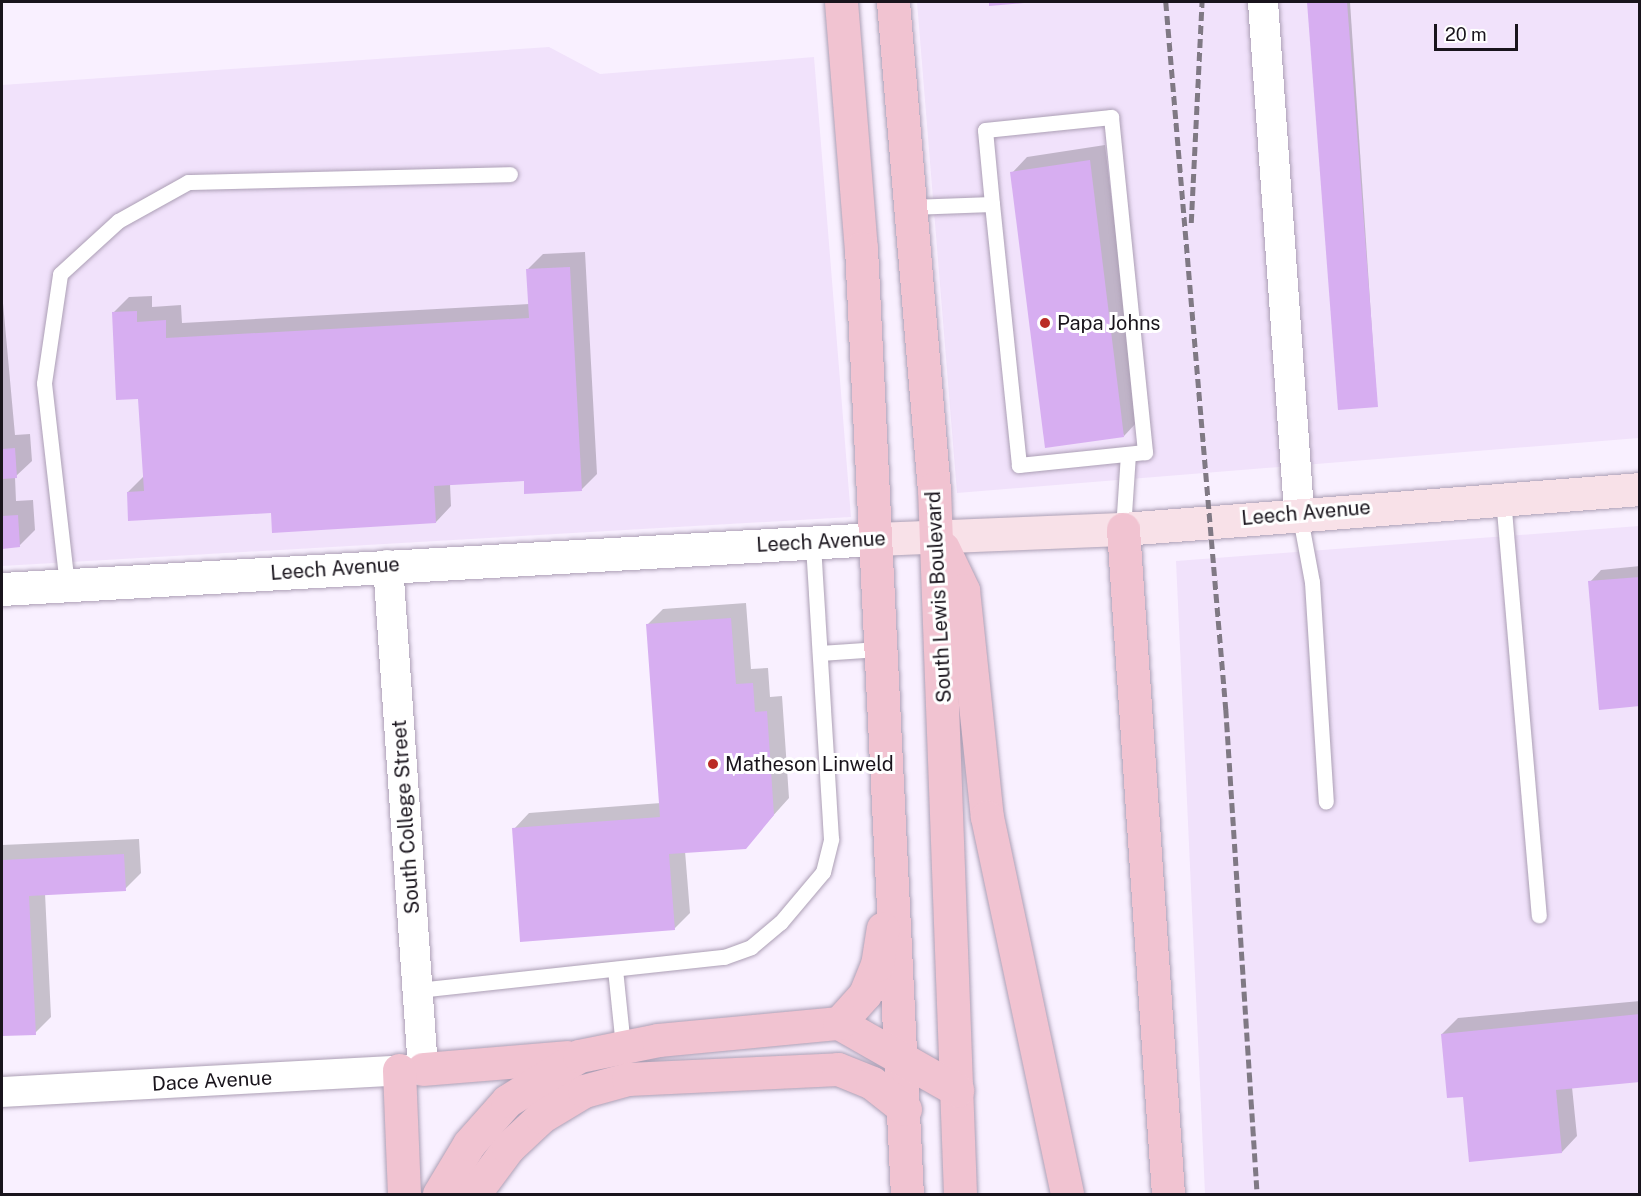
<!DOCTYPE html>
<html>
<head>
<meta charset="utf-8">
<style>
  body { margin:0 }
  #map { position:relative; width:1641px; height:1196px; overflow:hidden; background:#f9f0ff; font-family:"Public Sans",sans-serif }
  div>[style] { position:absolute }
  .built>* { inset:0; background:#f1e2fb }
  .shadow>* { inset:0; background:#0003 }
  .building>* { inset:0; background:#d7aef1 }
  .roads { filter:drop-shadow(0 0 2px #ac9fb5) drop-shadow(0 0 2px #ac9fb5) }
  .service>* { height:15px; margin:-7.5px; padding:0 7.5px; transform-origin:7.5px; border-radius:7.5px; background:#fff }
  .minor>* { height:30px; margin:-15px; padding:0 15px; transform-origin:15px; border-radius:15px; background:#fff }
  .tertiary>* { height:33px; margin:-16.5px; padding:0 16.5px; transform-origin:16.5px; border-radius:16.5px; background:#fff }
  .secondary>* { height:33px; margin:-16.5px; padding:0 16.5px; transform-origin:16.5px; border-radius:16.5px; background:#f8e1e8 }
  .primary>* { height:33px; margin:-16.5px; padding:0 16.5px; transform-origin:16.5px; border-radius:16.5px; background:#f1c3d1 }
  .rail>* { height:4.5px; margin-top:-2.25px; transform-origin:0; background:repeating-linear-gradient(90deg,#807984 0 9px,transparent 0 13.5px) }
  .dots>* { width:16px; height:16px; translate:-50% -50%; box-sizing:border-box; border:3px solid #fff; border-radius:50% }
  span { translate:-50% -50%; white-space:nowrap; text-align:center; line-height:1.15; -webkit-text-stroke:6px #fff; paint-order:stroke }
  .poi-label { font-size:20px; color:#19141c }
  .left { translate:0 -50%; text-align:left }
  .street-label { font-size:20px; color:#19141c }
  .frame { position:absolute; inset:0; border:3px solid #19141c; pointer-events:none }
  .scale { position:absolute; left:1434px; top:24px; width:84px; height:27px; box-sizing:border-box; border:3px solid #19141c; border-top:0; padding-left:8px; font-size:18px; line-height:21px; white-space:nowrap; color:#19141c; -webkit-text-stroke:4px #fff; paint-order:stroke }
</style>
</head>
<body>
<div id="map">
  <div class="built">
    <i style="clip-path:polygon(917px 2px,1639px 2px,1639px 438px,957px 493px)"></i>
    <i style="clip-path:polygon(549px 47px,600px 74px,814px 57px,851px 517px,2px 566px,2px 85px)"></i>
    <i style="clip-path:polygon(1639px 526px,1639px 1194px,1205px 1194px,1176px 561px)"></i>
  </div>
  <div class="shadow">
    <i style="clip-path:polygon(1309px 2px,1350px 2px,1377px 406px,1339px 408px)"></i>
    <i style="clip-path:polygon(1105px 145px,1139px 420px,1124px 436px,1012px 173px,1027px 157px)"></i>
    <i style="clip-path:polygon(585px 252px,597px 474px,582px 489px,525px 480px,450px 484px,451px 506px,436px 522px,272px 511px,128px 492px,144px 476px,140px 397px,113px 313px,129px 297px,152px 296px,152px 307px,181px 305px,182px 323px,529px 304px,527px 270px,543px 254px)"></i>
    <i style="clip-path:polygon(2px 292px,15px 435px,30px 434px,32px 461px,15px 477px,16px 501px,33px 500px,35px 530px,19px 546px,2px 547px)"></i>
    <i style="clip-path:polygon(1640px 566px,1640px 705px,1590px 582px,1601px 570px)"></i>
    <i style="clip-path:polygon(746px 603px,751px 669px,768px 668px,770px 697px,782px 696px,789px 798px,745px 847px,685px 851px,690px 913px,674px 929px,514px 829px,529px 813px,661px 803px,648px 624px,663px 609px)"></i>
    <i style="clip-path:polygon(139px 839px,141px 873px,125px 889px,45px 893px,51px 1017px,35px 1033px,2px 1035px,2px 845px)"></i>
    <i style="clip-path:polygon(1640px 1001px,1640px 1080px,1572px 1087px,1577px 1136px,1562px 1152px,1464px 1095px,1442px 1034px,1458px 1018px)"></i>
  </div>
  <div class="building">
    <i style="clip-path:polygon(989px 2px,1024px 2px,1024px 3px,989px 6px)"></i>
    <i style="clip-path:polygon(1307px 2px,1347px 2px,1378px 407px,1338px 410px)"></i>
    <i style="clip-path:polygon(1090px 160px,1124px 437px,1045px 448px,1010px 172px)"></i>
    <i style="clip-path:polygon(570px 267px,582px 491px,524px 494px,524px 481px,434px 486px,436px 523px,272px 533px,271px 513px,128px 521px,127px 492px,144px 491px,138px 399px,116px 400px,112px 312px,137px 311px,137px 322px,166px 320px,166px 338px,529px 318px,526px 269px)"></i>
    <i style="clip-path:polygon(15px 448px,17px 478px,2px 479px,2px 449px)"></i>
    <i style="clip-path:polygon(18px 515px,20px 547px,2px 549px,2px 516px)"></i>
    <i style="clip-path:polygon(1640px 577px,1640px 706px,1599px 710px,1588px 581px)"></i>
    <i style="clip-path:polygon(731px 618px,736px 684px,753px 683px,755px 712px,767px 711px,774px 815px,746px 849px,669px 854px,675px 930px,520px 942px,512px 828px,660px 817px,646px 624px)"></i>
    <i style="clip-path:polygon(124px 854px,126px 891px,29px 896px,36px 1035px,2px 1036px,2px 860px)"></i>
    <i style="clip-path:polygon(1640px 1014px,1640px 1082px,1556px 1090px,1562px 1153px,1469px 1162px,1463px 1097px,1447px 1098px,1441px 1034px)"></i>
  </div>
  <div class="roads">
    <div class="service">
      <i style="left:910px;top:207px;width:82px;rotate:-2.1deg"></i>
      <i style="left:992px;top:204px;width:74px;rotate:-95.4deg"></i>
      <i style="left:985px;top:130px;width:127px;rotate:-5.9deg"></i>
      <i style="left:1111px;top:117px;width:337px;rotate:84.2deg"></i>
      <i style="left:1145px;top:452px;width:127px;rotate:174.1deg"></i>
      <i style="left:1019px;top:465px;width:262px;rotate:-95.9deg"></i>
      <i style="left:1503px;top:498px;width:419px;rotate:85.1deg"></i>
      <i style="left:1299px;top:512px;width:71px;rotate:79.5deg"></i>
      <i style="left:1312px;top:582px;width:220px;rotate:86.4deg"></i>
      <i style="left:1123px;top:529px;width:75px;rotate:-86.2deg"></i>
      <i style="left:67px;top:585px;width:203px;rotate:-96.5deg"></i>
      <i style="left:44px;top:383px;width:110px;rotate:-81.6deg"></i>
      <i style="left:60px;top:274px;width:79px;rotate:-42.4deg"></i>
      <i style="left:118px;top:221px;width:80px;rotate:-29.1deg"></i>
      <i style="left:188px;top:182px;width:322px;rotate:-1.4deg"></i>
      <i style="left:820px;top:653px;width:59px;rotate:-3.9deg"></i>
      <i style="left:615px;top:969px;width:78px;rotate:84.1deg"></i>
      <i style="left:418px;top:990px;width:308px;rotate:-6.2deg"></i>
      <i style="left:724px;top:957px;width:29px;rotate:-20deg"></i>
      <i style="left:751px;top:947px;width:38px;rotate:-40deg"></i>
      <i style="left:780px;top:923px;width:67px;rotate:-49.9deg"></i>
      <i style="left:823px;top:872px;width:34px;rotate:-76deg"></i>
      <i style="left:831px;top:839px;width:297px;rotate:-93.5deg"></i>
    </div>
    <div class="minor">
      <i style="left:1263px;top:2px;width:511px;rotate:85.96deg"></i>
      <i style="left:2px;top:1092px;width:422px;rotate:-3.1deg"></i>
      <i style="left:423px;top:1069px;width:505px;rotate:-93.97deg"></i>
    </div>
    <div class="tertiary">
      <i style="left:2px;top:589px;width:873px;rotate:-3.28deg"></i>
    </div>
    <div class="secondary">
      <i style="left:874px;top:539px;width:249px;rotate:-2.3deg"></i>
      <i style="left:1123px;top:529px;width:519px;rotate:-4.42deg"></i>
    </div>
    <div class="primary">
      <i style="left:841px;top:2px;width:247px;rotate:85.4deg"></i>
      <i style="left:861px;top:248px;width:947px;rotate:87.22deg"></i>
      <i style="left:893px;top:2px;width:488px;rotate:85.2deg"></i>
      <i style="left:934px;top:488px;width:706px;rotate:87.89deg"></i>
      <i style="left:1123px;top:529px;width:667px;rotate:86.13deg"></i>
      <i style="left:943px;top:548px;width:47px;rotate:64.5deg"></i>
      <i style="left:963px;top:590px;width:228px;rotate:84deg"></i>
      <i style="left:987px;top:817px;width:385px;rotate:78deg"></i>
      <i style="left:839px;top:1023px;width:136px;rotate:29.6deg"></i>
      <i style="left:423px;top:1069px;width:145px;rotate:-4.7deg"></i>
      <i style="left:399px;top:1070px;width:124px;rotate:87.7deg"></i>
      <i style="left:439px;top:1194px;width:58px;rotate:-59deg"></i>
      <i style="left:469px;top:1144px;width:57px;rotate:-48.5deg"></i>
      <i style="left:507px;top:1101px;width:85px;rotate:-32deg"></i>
      <i style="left:579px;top:1056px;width:81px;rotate:-11.4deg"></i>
      <i style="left:658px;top:1040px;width:182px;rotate:-5.4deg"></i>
      <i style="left:839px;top:1023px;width:39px;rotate:-48deg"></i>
      <i style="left:865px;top:994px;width:31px;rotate:-68deg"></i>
      <i style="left:877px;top:965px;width:37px;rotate:-81deg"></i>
      <i style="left:474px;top:1194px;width:57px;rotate:-53.5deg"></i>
      <i style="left:508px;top:1148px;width:45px;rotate:-43.2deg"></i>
      <i style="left:541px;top:1117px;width:50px;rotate:-31.2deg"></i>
      <i style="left:584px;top:1091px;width:46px;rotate:-15.3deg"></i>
      <i style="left:628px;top:1079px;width:210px;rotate:-2.7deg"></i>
      <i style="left:838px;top:1069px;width:37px;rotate:22deg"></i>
      <i style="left:872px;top:1083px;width:42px;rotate:38.2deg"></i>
    </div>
  </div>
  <div class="rail">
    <i style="left:1166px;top:2px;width:710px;rotate:85.15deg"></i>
    <i style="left:1226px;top:709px;width:486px;rotate:86.3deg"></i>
    <i style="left:1191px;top:223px;width:221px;rotate:-87.2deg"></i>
  </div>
  <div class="dots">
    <i style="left:1045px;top:323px;background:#ba2c25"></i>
    <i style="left:713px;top:764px;background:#ba2c25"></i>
  </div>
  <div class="poi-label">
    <span class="left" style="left:1057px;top:323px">Papa Johns</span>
    <span class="left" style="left:725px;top:764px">Matheson Linweld</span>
  </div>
  <div class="street-label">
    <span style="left:1306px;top:513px;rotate:-5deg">Leech Avenue</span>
    <span style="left:821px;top:542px;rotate:-3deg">Leech Avenue</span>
    <span style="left:335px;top:569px;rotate:-4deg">Leech Avenue</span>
    <span style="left:939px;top:597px;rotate:-93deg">South Lewis Boulevard</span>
    <span style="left:406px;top:817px;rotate:-94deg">South College Street</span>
    <span style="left:212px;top:1081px;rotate:-3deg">Dace Avenue</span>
  </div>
  <div class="frame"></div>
  <div class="scale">20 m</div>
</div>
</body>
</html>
